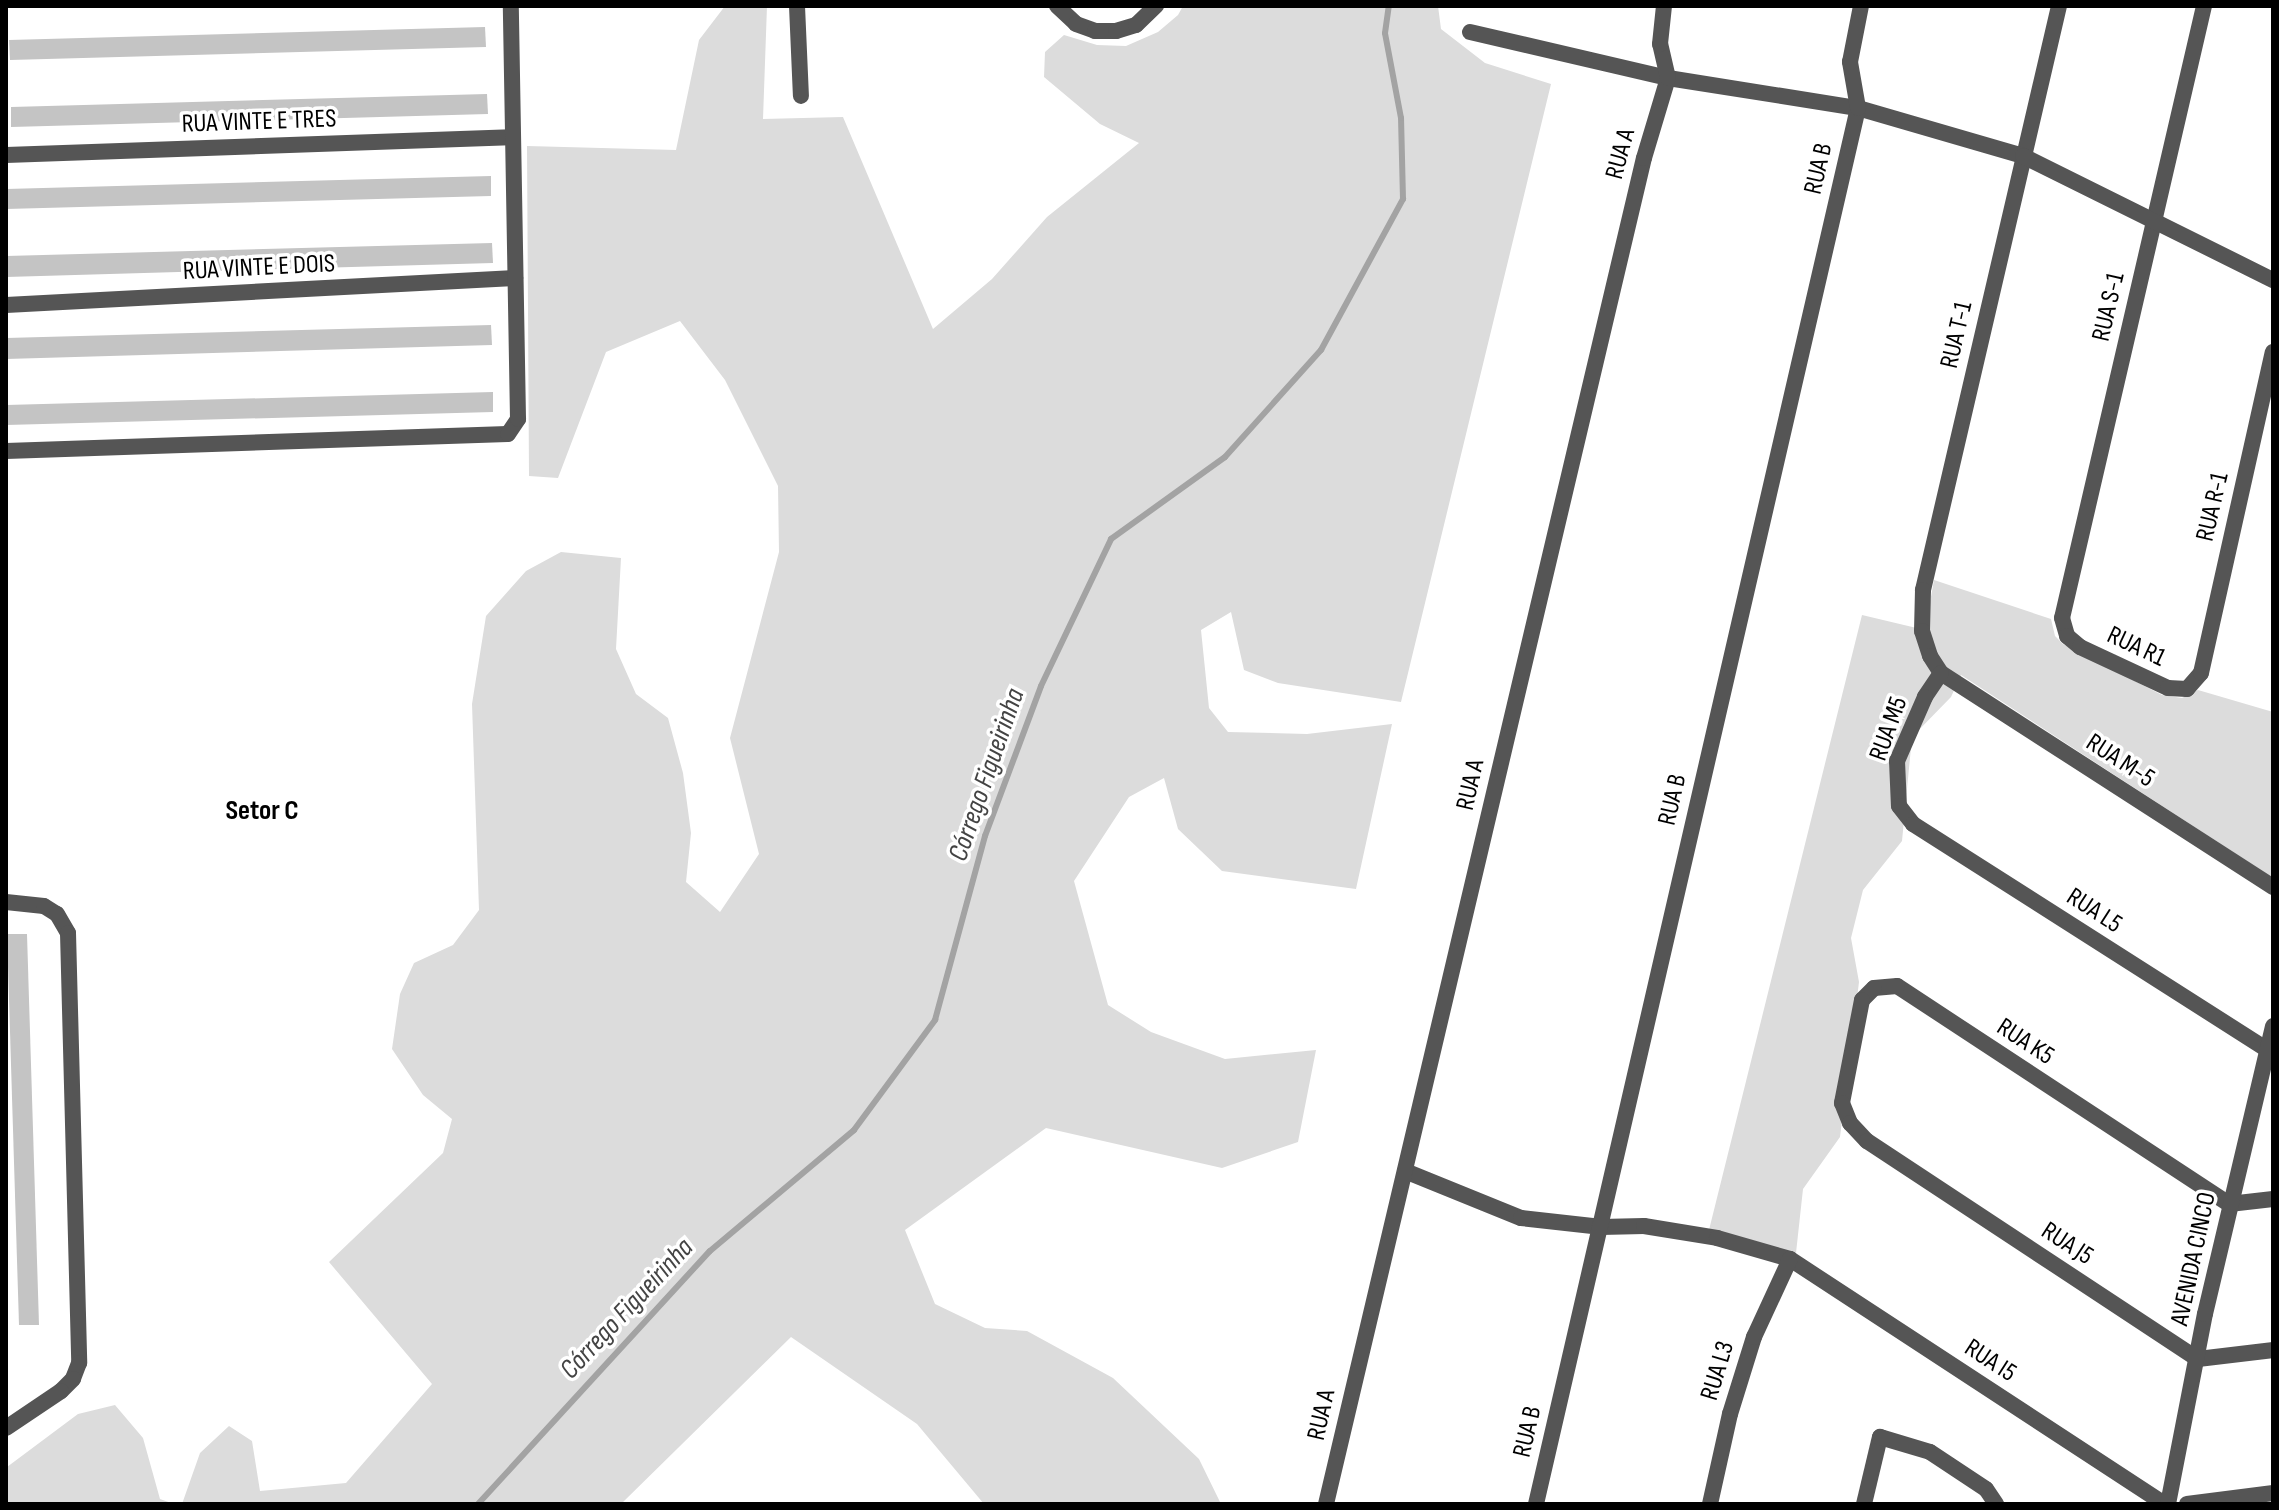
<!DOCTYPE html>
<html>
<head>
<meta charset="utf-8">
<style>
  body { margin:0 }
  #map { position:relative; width:2279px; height:1510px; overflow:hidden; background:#fff; font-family:"Sofia Sans Condensed",sans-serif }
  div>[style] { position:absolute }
  .green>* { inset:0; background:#dcdcdc }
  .stream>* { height:6px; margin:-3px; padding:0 3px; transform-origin:3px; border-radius:3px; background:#a3a3a3 }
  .building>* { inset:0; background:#c4c4c4 }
  .minor>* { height:16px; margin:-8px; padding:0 8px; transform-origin:8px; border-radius:8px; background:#555 }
  .tertiary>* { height:16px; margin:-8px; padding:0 8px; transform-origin:8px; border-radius:8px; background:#555 }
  span { translate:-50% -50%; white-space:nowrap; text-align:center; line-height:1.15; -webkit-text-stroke:7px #fff; paint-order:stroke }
  .street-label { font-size:26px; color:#000 }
  .water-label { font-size:28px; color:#444; font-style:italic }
  .neighbourhood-label { font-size:28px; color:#000; font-weight:700 }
  .frame { position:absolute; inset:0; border:8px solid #000; pointer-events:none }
</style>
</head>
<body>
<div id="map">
  <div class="green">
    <i style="clip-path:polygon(725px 6px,767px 6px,763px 119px,843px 117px,933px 329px,992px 279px,1047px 217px,1139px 143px,1100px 124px,1044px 77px,1045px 52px,1064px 35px,1097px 45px,1126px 46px,1158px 32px,1178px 15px,1183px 6px,1438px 6px,1441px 29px,1485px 63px,1551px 84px,1401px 702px,1278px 683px,1244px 670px,1231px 612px,1201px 630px,1209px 708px,1228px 732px,1307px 734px,1392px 724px,1356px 889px,1222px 871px,1178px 829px,1164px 778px,1129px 797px,1074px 881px,1108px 1005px,1151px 1032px,1225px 1059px,1316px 1050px,1298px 1142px,1222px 1168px,1046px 1128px,905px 1230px,935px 1304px,985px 1328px,1027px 1331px,1113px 1378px,1199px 1459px,1221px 1504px,984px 1504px,917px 1424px,791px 1337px,621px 1504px,182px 1504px,200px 1453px,229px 1426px,252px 1441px,260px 1491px,346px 1483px,432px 1384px,329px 1262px,443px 1153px,452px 1119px,423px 1095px,392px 1049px,400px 994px,414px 963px,453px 945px,479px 910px,472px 704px,486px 616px,526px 571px,561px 552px,621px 558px,616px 649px,636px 694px,668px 718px,683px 773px,691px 833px,686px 882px,720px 912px,759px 854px,730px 738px,779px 552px,778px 486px,725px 380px,680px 321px,606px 352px,558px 478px,529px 476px,527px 146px,676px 150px,699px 40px)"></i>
    <i style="clip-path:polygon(1934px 580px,2051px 619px,2055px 636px,2063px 644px,2162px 695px,2182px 698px,2198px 690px,2273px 712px,2273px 878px,1961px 675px,1951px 697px,1912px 737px,1902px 841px,1863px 890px,1851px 938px,1859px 982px,1840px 1137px,1803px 1189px,1796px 1253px,1709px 1230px,1862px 615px,1925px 630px)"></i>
    <i style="clip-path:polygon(115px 1405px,143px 1438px,160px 1499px,174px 1504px,6px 1504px,7px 1467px,78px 1414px)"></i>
  </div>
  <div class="stream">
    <i style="left:478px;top:1504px;width:343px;rotate:-47.5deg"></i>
    <i style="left:710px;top:1251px;width:188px;rotate:-40deg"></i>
    <i style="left:854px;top:1130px;width:137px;rotate:-53.6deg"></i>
    <i style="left:935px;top:1020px;width:191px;rotate:-74.8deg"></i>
    <i style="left:985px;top:836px;width:160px;rotate:-69.5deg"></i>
    <i style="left:1041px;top:686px;width:163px;rotate:-64.5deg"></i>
    <i style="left:1111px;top:539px;width:140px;rotate:-35.7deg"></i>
    <i style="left:1225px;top:457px;width:144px;rotate:-48.1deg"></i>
    <i style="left:1321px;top:350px;width:172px;rotate:-61.5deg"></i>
    <i style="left:1403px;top:199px;width:81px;rotate:-91.4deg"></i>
    <i style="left:1401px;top:118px;width:86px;rotate:-100.7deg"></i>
    <i style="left:1385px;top:33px;width:27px;rotate:-82deg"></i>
  </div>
  <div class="building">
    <i style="clip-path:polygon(485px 27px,486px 47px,10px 60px,9px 40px)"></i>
    <i style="clip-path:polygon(487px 94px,488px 114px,11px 127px,11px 107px)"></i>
    <i style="clip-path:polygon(491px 176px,491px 196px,6px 209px,6px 189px)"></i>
    <i style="clip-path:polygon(492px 243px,493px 263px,6px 277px,6px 256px)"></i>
    <i style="clip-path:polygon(491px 325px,492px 345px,6px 359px,6px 338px)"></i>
    <i style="clip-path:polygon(493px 392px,493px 412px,6px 425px,6px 405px)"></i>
    <i style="clip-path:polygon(7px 934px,27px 934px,39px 1325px,19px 1325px)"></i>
  </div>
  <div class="minor">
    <i style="left:797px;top:6px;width:90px;rotate:87.5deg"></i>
    <i style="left:1057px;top:6px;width:26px;rotate:43deg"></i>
    <i style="left:1076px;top:24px;width:20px;rotate:20deg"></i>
    <i style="left:1095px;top:31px;width:21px"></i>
    <i style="left:1116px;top:31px;width:21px;rotate:-17deg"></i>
    <i style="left:1136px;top:25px;width:28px;rotate:-44deg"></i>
    <i style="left:2059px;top:6px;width:600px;rotate:103.11deg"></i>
    <i style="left:1923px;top:590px;width:41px;rotate:91.4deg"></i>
    <i style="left:1922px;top:631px;width:26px;rotate:72deg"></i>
    <i style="left:1930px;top:656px;width:20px;rotate:57deg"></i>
    <i style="left:1941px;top:673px;width:395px;rotate:32.8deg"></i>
    <i style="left:2204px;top:6px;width:628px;rotate:103.06deg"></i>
    <i style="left:2062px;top:618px;width:19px;rotate:74deg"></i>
    <i style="left:2067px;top:636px;width:17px;rotate:40deg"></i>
    <i style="left:2080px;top:647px;width:97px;rotate:25deg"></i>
    <i style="left:2168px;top:688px;width:19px;rotate:3deg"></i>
    <i style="left:2187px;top:689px;width:21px;rotate:-49deg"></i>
    <i style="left:2201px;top:673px;width:329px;rotate:-77.4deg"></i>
    <i style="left:1470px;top:32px;width:203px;rotate:13.1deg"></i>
    <i style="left:1668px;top:78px;width:192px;rotate:9deg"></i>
    <i style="left:1858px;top:108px;width:172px;rotate:16.2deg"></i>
    <i style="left:2023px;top:156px;width:279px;rotate:26.4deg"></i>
    <i style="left:6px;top:155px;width:507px;rotate:-2.03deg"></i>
    <i style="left:6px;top:305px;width:510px;rotate:-3.04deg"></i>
    <i style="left:6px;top:451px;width:502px;rotate:-1.94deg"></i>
    <i style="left:508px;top:434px;width:18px;rotate:-56deg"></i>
    <i style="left:518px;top:419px;width:413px;rotate:-91deg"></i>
    <i style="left:1941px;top:673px;width:29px;rotate:124deg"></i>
    <i style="left:1925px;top:697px;width:70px;rotate:113.6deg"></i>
    <i style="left:1897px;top:761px;width:45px;rotate:87.5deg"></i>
    <i style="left:1899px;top:806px;width:23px;rotate:52deg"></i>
    <i style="left:1913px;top:824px;width:421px;rotate:32.5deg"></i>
    <i style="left:2268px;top:1050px;width:5px"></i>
    <i style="left:6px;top:902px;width:38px;rotate:6deg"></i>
    <i style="left:44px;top:906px;width:15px;rotate:32deg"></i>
    <i style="left:57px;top:914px;width:22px;rotate:60deg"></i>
    <i style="left:68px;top:933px;width:430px;rotate:88.5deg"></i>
    <i style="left:79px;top:1363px;width:17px;rotate:111deg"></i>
    <i style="left:73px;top:1379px;width:17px;rotate:135deg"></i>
    <i style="left:61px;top:1391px;width:66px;rotate:146.1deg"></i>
    <i style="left:1405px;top:1171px;width:125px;rotate:22.1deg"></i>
    <i style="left:1521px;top:1218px;width:81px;rotate:6.4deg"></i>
    <i style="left:1601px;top:1227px;width:43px;rotate:-1.3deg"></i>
    <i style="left:1644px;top:1226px;width:74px;rotate:9.3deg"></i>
    <i style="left:1717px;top:1238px;width:76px;rotate:16deg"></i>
    <i style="left:1790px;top:1259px;width:447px;rotate:33.2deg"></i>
    <i style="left:2273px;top:1199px;width:44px;rotate:173.5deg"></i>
    <i style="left:2229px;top:1204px;width:397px;rotate:-146.7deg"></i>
    <i style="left:1897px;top:986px;width:23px;rotate:175deg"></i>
    <i style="left:1874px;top:988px;width:17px;rotate:135deg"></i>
    <i style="left:1862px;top:1000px;width:105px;rotate:101deg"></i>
    <i style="left:1842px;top:1103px;width:22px;rotate:68deg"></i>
    <i style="left:1850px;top:1123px;width:25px;rotate:47deg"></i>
    <i style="left:1867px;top:1141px;width:396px;rotate:33.4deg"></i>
    <i style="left:2198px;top:1359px;width:76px;rotate:-6.8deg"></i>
    <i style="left:1326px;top:1504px;width:1383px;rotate:-76.71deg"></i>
    <i style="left:1644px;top:158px;width:84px;rotate:-73.3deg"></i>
    <i style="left:1668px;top:78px;width:35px;rotate:-103deg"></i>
    <i style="left:1660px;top:44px;width:38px;rotate:-84deg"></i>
    <i style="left:1536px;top:1504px;width:1433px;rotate:-77.01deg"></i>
    <i style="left:1858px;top:108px;width:47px;rotate:-99.9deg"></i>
    <i style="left:1850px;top:62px;width:57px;rotate:-78.9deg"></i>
    <i style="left:1710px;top:1504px;width:92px;rotate:-77.5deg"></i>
    <i style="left:1730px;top:1414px;width:81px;rotate:-72.7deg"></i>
    <i style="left:1754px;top:1337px;width:86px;rotate:-65.2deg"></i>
    <i style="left:1864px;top:1504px;width:69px;rotate:-76.6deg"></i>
    <i style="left:1880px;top:1437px;width:52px;rotate:16.7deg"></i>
    <i style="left:1930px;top:1452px;width:67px;rotate:33.5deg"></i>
    <i style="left:1986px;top:1489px;width:18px;rotate:56deg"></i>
    <i style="left:2187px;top:1504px;width:87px;rotate:-7.3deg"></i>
  </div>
  <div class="tertiary">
    <i style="left:2168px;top:1504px;width:194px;rotate:-79deg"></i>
    <i style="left:2205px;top:1314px;width:296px;rotate:-76.7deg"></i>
  </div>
  <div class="street-label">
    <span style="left:259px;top:122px;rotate:-2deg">RUA VINTE E TRES</span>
    <span style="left:1621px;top:154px;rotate:-75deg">RUA A</span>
    <span style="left:1819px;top:169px;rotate:-77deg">RUA B</span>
    <span style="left:259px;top:268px;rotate:-3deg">RUA VINTE E DOIS</span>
    <span style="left:2109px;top:307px;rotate:-77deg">RUA S-1</span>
    <span style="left:1957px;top:335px;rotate:-77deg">RUA T-1</span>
    <span style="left:2213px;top:507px;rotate:-77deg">RUA R-1</span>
    <span style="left:2136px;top:647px;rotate:25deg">RUA R1</span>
    <span style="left:1889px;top:729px;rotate:-70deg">RUA M5</span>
    <span style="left:2120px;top:761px;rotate:33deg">RUA M-5</span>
    <span style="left:1471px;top:785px;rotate:-77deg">RUA A</span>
    <span style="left:1673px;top:800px;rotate:-77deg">RUA B</span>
    <span style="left:2094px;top:911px;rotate:33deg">RUA L5</span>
    <span style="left:2025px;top:1042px;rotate:33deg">RUA K5</span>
    <span style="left:2067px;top:1244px;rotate:33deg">RUA J5</span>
    <span style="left:2194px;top:1259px;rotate:-78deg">AVENIDA CINCO</span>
    <span style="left:1990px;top:1361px;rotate:33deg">RUA I5</span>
    <span style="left:1718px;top:1371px;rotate:-73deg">RUA L3</span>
    <span style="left:1322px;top:1415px;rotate:-77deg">RUA A</span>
    <span style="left:1528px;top:1432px;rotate:-77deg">RUA B</span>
  </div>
  <div class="water-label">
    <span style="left:987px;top:775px;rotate:-71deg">Córrego Figueirinha</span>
    <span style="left:627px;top:1309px;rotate:-47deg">Córrego Figueirinha</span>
  </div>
  <div class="neighbourhood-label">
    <span style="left:262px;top:811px">Setor C</span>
  </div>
  <div class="frame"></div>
</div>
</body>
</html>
